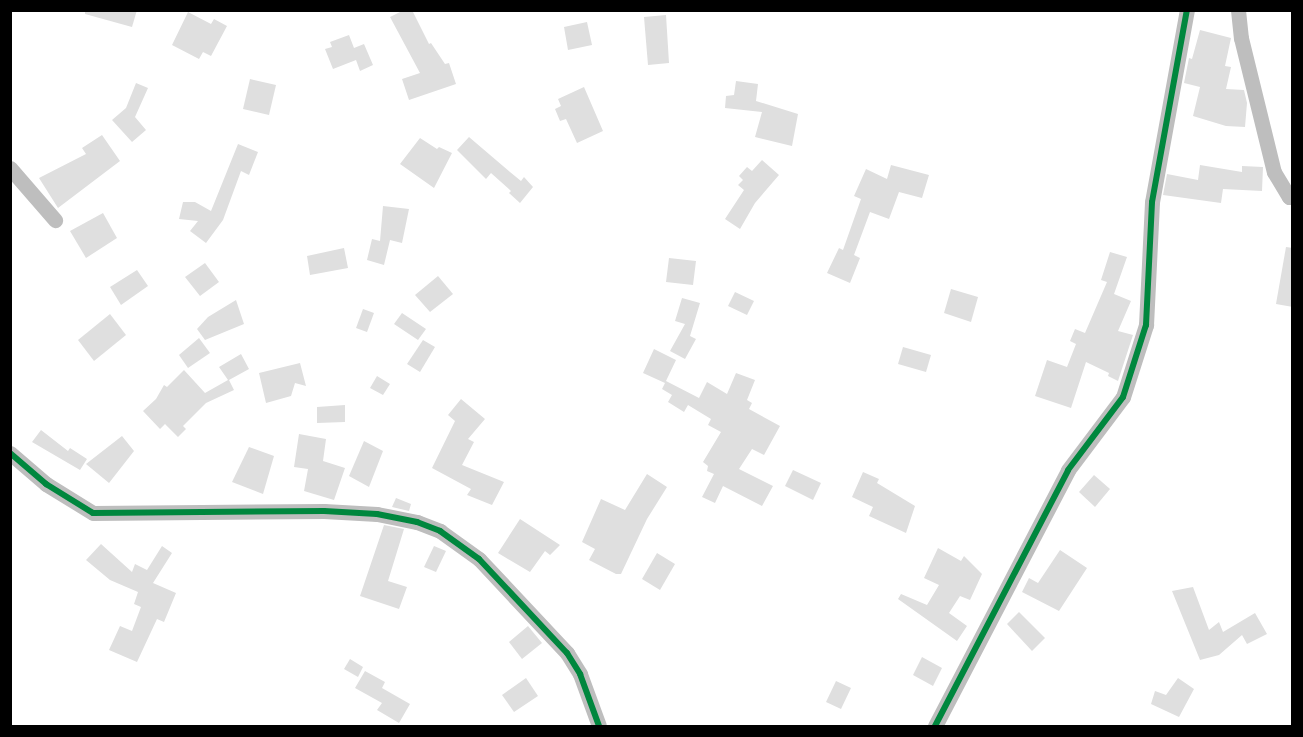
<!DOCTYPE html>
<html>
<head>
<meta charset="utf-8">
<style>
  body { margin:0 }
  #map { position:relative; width:1303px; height:737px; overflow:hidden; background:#fff; font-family:Ubuntu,sans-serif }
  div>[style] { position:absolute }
  .building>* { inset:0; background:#dfdfdf }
  .minor>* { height:15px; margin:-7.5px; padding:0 7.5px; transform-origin:7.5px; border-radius:7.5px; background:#bebebe }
  .cycleway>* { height:6px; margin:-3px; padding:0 3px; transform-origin:3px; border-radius:3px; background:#00873e }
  span { translate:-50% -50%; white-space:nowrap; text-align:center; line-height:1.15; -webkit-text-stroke:5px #fff; paint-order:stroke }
  .frame { position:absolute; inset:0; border:12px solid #000; pointer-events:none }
</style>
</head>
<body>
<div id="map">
  <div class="building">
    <i style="clip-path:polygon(85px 10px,137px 10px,132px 27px,85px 14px)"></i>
    <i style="clip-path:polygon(404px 10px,412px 10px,429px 44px,431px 43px,445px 64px,449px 63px,456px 84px,409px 100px,402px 79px,420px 73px,390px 17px)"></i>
    <i style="clip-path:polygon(188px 12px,211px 24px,214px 19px,227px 26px,211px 56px,203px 52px,199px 59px,172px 45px)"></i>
    <i style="clip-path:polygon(666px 15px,669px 63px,648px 65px,644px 17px)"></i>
    <i style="clip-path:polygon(587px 22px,592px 45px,568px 50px,564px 27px)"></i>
    <i style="clip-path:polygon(1200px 30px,1231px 38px,1225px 66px,1231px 67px,1226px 89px,1244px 90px,1247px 103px,1245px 127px,1226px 126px,1193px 116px,1200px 87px,1184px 83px,1189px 58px,1192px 59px)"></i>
    <i style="clip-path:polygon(349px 35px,354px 48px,364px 44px,373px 65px,360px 71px,356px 60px,333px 69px,325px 49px,332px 47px,330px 42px)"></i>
    <i style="clip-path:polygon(250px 79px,276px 85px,269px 115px,243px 109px)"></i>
    <i style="clip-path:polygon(736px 81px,758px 84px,756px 101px,798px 114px,792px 146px,755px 137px,762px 112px,725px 108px,726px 96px,734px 95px)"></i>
    <i style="clip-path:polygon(136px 83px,148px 88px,135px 117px,146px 130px,132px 142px,112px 120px,126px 108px)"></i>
    <i style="clip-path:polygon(584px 87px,603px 131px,577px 143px,566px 119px,560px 121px,555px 109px,561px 106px,558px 99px)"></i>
    <i style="clip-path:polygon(102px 135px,120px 161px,58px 208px,39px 178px,86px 154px,82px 148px)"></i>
    <i style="clip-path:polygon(469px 137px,510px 172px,521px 181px,524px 177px,533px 187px,520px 203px,509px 193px,511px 191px,491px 173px,486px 179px,457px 150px)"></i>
    <i style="clip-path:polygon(420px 138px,437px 149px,439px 147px,452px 153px,434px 188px,400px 164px)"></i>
    <i style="clip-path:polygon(238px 144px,258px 152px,249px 175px,241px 171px,223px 220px,206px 243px,190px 231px,198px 221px,179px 219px,183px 202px,195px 202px,211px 211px)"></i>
    <i style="clip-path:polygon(762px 160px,779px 175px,755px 203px,740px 229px,725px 219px,744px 190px,738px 185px,743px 180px,739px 176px,747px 167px,752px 171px)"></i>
    <i style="clip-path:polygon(891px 165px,929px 175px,922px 198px,899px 192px,889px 219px,870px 212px,854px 255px,860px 258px,850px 283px,827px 273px,839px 248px,843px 250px,861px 199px,854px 196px,866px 169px,887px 179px)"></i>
    <i style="clip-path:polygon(1200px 165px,1242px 172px,1242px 166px,1263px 167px,1262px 191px,1223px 189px,1221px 203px,1163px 195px,1167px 174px,1198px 180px)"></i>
    <i style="clip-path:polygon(383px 206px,409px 209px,402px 243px,390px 240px,384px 265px,367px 260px,372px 239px,380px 241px)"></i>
    <i style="clip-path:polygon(103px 213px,117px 238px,86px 258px,70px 231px)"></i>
    <i style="clip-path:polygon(1286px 247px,1293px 248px,1293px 307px,1276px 304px)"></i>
    <i style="clip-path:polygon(344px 248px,348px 268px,310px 275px,307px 256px)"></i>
    <i style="clip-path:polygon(1110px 252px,1127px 257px,1114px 294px,1131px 301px,1118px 331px,1133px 335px,1118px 381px,1108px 376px,1109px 373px,1086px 362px,1071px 408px,1035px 396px,1047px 360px,1067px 367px,1076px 344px,1070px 341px,1075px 329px,1085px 333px,1107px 282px,1101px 280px)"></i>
    <i style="clip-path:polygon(669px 258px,696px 261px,693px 285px,666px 282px)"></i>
    <i style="clip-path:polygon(205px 263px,219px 282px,200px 296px,185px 277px)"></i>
    <i style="clip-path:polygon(137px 270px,148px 286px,121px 305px,110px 287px)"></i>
    <i style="clip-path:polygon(438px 276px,453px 294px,430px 312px,415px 295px)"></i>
    <i style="clip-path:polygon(951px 289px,978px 297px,971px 322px,944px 313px)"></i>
    <i style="clip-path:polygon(735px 292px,754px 301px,747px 315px,728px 306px)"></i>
    <i style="clip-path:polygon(682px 298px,700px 303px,690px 336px,696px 339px,685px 359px,670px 351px,685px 324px,675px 321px)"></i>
    <i style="clip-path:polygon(236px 300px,244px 324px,205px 340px,197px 329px,208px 317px)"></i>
    <i style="clip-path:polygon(363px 309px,374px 313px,367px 332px,356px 328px)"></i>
    <i style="clip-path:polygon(402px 313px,426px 329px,418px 340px,394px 324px)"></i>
    <i style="clip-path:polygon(110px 314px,126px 335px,94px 361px,78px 340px)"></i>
    <i style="clip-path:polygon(199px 338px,210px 353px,188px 368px,179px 355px)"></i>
    <i style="clip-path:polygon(423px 340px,435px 347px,420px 372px,407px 364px)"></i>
    <i style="clip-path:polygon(903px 347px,931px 355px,926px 372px,898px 364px)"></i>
    <i style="clip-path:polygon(654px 349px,676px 360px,666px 381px,699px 398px,707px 382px,727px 394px,736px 373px,755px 380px,747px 400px,752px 403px,749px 409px,780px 426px,764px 455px,752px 449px,739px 469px,773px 486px,762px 506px,723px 486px,715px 503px,702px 497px,714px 474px,707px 471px,708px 466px,703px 462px,721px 432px,708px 425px,711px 419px,688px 405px,684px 412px,668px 402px,672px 395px,662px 389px,665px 383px,643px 373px)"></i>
    <i style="clip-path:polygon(241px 354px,249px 369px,229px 380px,234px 390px,206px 403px,183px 426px,186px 429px,178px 437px,165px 424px,160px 429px,143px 411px,156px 399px,164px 385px,167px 387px,184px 370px,205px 393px,228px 380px,219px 367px)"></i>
    <i style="clip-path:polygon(300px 363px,306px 386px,295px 383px,291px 396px,266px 403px,259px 373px)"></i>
    <i style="clip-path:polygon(377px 376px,390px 384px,383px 395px,370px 388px)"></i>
    <i style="clip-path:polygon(461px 399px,485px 419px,468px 439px,474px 442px,462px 465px,504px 482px,492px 505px,467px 495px,471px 489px,432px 468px,455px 421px,448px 415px)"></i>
    <i style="clip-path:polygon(345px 405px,345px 422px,317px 423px,317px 407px)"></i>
    <i style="clip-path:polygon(41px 430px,68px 451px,70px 448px,87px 459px,80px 470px,32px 442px)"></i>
    <i style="clip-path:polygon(299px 434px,326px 439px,323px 461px,345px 468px,334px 500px,304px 491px,308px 469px,294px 467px)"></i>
    <i style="clip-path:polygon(122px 436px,134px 451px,109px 483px,86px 464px)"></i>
    <i style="clip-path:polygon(364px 441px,383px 451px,369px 487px,349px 476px)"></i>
    <i style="clip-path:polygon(249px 447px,274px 456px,263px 494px,232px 482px)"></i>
    <i style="clip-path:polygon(793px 470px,821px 483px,813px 500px,785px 486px)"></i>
    <i style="clip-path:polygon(863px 472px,879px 479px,877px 483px,915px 506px,906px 533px,869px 516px,873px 507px,852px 497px)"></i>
    <i style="clip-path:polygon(647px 474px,667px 487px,647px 519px,621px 574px,616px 574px,589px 560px,595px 549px,582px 542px,601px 499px,625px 510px)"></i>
    <i style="clip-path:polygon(1094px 475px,1110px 489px,1095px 507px,1079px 492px)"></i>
    <i style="clip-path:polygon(396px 498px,411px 504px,409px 511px,392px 507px)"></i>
    <i style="clip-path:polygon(520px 519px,560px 545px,550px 555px,545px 551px,530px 572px,498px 553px)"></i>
    <i style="clip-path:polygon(384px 525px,404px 529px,388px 581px,407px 587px,399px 609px,360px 596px)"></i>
    <i style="clip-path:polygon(101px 544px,132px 572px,135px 564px,147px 570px,162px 546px,172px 553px,153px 583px,176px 593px,164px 622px,157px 619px,137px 662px,109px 650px,120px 626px,132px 631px,141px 607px,134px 604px,138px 592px,110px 580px,86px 560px)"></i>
    <i style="clip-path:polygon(434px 546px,446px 551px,436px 572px,424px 567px)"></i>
    <i style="clip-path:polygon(938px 548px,961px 561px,964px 556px,982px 574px,970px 600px,960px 596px,949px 613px,967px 626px,957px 641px,898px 599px,901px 594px,927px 605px,939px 585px,924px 578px)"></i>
    <i style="clip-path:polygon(1060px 550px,1087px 568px,1059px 611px,1022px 592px,1029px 578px,1038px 583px)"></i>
    <i style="clip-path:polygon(657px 553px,675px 564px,660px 590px,642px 579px)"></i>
    <i style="clip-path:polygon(1193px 587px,1209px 630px,1219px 622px,1223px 632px,1255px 613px,1267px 634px,1247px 644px,1242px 635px,1219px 655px,1200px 660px,1172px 591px)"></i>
    <i style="clip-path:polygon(1019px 612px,1045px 638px,1032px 651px,1007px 624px)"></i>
    <i style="clip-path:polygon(528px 626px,542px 643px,522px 659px,509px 642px)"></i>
    <i style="clip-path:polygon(922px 657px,942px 668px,933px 686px,913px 675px)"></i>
    <i style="clip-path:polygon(350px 659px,363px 667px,358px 677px,344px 669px)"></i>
    <i style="clip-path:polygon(365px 671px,385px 682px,382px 688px,410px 704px,399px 723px,377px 710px,382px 703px,355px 688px)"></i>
    <i style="clip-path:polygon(526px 678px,538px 696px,514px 712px,502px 695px)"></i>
    <i style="clip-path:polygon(1178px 678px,1194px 689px,1179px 717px,1151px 704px,1155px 691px,1166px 695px)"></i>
    <i style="clip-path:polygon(836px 681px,851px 688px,841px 709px,826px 702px)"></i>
  </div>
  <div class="minor">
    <i style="left:1238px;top:10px;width:28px;rotate:84deg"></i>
    <i style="left:1241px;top:38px;width:138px;rotate:76.2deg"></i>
    <i style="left:1274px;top:172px;width:29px;rotate:59deg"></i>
    <i style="left:1289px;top:197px;width:3px;rotate:-18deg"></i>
    <i style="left:10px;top:168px;width:69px;rotate:49.1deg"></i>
    <i style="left:10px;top:453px;width:48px;rotate:40.7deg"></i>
    <i style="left:46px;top:484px;width:55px;rotate:31.7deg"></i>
    <i style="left:93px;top:513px;width:231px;rotate:-0.5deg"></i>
    <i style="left:324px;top:511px;width:53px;rotate:3.2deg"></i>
    <i style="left:377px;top:514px;width:41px;rotate:11.3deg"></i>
    <i style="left:417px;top:522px;width:25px;rotate:21deg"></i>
    <i style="left:440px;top:531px;width:48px;rotate:35.7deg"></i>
    <i style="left:479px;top:559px;width:129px;rotate:46.9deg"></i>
    <i style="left:567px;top:653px;width:25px;rotate:58deg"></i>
    <i style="left:580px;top:674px;width:55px;rotate:69.9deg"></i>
    <i style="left:935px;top:726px;width:288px;rotate:-62.5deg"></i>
    <i style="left:1068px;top:470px;width:91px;rotate:-53deg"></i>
    <i style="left:1123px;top:397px;width:76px;rotate:-72.3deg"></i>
    <i style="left:1146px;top:325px;width:123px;rotate:-87.2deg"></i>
    <i style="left:1152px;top:202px;width:195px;rotate:-79.7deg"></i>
  </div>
  <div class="cycleway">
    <i style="left:10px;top:453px;width:48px;rotate:40.7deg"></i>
    <i style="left:46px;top:484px;width:55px;rotate:31.7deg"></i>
    <i style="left:93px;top:513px;width:231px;rotate:-0.5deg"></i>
    <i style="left:324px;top:511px;width:53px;rotate:3.2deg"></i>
    <i style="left:377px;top:514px;width:41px;rotate:11.3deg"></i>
    <i style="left:417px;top:522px;width:25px;rotate:21deg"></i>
    <i style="left:440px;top:531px;width:48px;rotate:35.7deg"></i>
    <i style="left:479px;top:559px;width:129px;rotate:46.9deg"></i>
    <i style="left:567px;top:653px;width:25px;rotate:58deg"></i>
    <i style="left:580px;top:674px;width:55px;rotate:69.9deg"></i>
    <i style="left:935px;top:726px;width:288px;rotate:-62.5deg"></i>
    <i style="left:1068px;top:470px;width:91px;rotate:-53deg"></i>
    <i style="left:1123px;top:397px;width:76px;rotate:-72.3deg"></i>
    <i style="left:1146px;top:325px;width:123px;rotate:-87.2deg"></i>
    <i style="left:1152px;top:202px;width:195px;rotate:-79.7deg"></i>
  </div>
  <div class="frame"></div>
</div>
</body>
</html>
